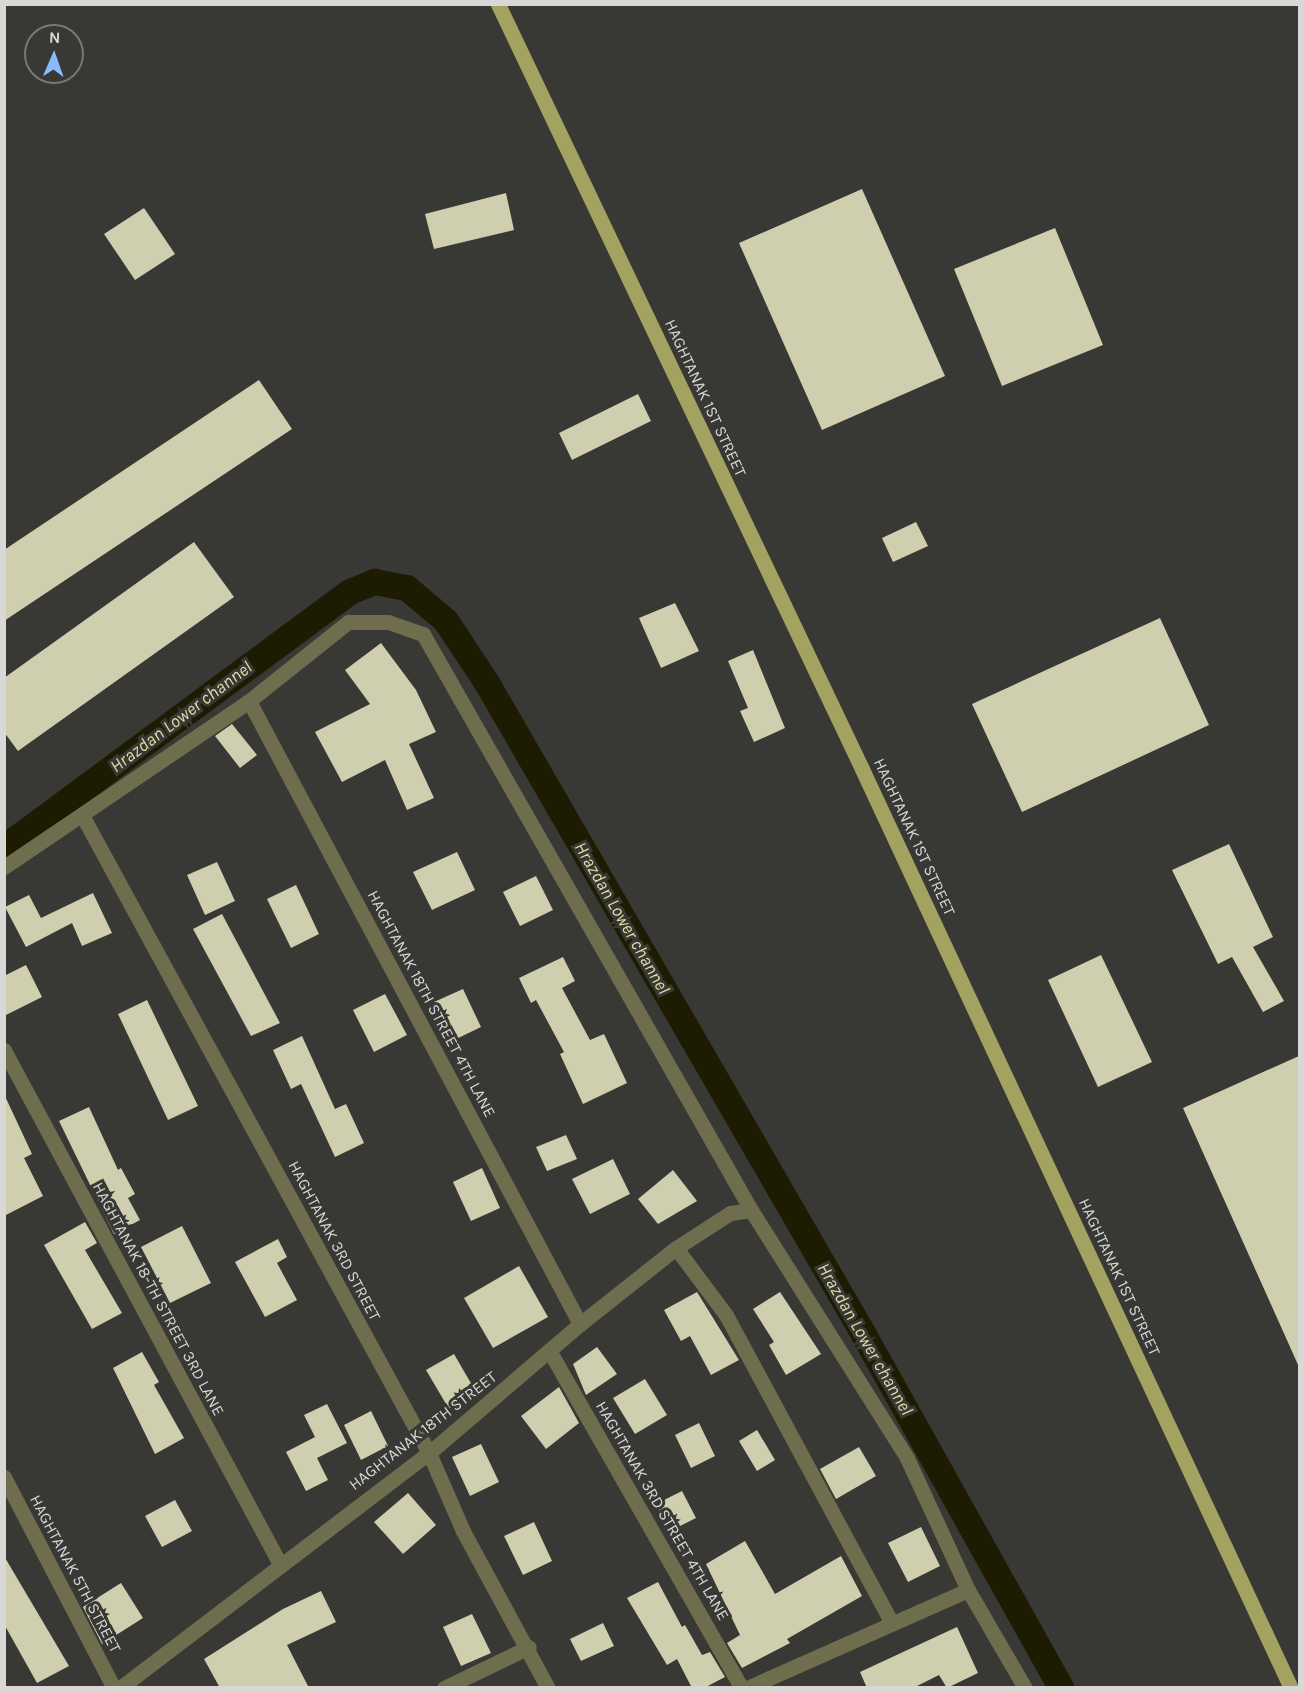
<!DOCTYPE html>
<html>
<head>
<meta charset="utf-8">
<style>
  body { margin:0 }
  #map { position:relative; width:1304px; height:1692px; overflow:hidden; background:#383834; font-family:Karla,sans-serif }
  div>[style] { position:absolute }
  .canal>* { height:26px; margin:-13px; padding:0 13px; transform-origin:13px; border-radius:13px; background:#1d1c03 }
  .building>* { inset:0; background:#cfcfb0 }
  .minor>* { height:15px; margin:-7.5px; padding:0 7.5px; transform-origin:7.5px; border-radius:7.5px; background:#6e6e4e }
  .major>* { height:15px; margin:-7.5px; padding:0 7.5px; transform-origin:7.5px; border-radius:7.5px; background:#a4a261 }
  span { translate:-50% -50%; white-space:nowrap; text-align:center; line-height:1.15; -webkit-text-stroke:6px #383834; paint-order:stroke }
  .street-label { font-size:16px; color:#d8d8d6 }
  .water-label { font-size:18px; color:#dedda6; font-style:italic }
  .frame { position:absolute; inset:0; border:6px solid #d8d8d6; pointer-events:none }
  .north { position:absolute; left:24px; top:24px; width:60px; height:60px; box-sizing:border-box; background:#383834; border:2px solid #787875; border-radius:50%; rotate:2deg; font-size:16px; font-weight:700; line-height:24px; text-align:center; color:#d8d8d6 }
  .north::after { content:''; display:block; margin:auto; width:21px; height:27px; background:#8abafc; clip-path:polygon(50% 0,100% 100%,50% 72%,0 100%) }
</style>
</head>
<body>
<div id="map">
  <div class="canal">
    <i style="left:4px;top:848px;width:430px;rotate:-36.5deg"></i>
    <i style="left:350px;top:592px;width:27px;rotate:-22deg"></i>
    <i style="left:375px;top:582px;width:33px;rotate:11deg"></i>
    <i style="left:407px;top:588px;width:51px;rotate:40.2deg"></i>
    <i style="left:446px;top:621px;width:74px;rotate:56.5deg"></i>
    <i style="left:487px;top:683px;width:753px;rotate:59.96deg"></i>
    <i style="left:864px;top:1335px;width:404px;rotate:60.8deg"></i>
  </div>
  <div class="building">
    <i style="clip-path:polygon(862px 189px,945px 376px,822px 430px,739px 243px)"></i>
    <i style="clip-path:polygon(506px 193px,514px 230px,434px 249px,425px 214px)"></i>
    <i style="clip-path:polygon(144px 208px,175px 254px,135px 280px,104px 234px)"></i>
    <i style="clip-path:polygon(1055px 228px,1103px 345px,1002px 386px,954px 269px)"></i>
    <i style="clip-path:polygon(259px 380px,292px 429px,4px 621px,4px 550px)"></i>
    <i style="clip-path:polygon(638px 394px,651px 421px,572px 460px,559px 433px)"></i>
    <i style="clip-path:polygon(916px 522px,928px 546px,893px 562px,882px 538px)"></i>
    <i style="clip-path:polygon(194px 542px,234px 597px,18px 751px,4px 732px,4px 678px)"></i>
    <i style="clip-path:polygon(675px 603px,699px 651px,661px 668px,639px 618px)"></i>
    <i style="clip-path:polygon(1160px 618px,1209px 725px,1022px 812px,972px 704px)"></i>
    <i style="clip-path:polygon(381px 643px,416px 690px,436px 732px,409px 744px,434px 798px,407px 810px,385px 760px,342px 782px,315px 732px,370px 704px,345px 670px)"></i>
    <i style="clip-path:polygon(753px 650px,785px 728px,754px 742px,740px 711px,748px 708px,728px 661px)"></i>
    <i style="clip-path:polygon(232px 724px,257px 755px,240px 768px,215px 736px)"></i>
    <i style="clip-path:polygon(1229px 844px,1273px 937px,1253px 947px,1284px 1001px,1263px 1012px,1232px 957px,1218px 964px,1172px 870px)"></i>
    <i style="clip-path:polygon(457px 852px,475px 890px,432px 910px,413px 872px)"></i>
    <i style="clip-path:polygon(217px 862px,235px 901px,205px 915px,187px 875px)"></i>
    <i style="clip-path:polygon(536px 876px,553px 910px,520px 926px,503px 892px)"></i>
    <i style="clip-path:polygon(296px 885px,319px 934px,291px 948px,267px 899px)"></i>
    <i style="clip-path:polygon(93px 893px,112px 933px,82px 946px,72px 923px,26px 947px,5px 907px,29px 895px,41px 918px)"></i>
    <i style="clip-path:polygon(222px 914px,280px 1023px,251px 1036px,193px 929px)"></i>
    <i style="clip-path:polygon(1101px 955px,1152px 1062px,1098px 1087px,1048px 980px)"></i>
    <i style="clip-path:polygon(563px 957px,575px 981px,562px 988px,590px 1040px,604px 1034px,627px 1083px,583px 1104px,560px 1054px,564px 1052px,536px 1000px,531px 1003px,519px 978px)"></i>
    <i style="clip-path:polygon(26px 965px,42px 997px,4px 1016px,4px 976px)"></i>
    <i style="clip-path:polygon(463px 989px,481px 1027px,452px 1041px,434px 1002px)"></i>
    <i style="clip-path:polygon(385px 994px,407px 1035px,374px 1052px,353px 1010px)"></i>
    <i style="clip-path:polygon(147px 1000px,198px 1106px,168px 1120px,118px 1014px)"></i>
    <i style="clip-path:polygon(302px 1036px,335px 1109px,346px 1104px,364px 1143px,335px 1157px,301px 1084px,291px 1089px,273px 1050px)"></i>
    <i style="clip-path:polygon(1299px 1056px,1299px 1367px,1183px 1108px)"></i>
    <i style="clip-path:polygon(4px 1094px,32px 1154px,24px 1158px,43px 1196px,4px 1216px)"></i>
    <i style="clip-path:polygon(89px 1107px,118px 1170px,121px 1168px,135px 1194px,128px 1198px,140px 1220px,114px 1234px,59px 1121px)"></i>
    <i style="clip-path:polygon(566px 1135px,577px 1159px,547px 1171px,536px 1147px)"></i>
    <i style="clip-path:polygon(613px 1159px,630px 1194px,590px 1214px,572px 1179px)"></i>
    <i style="clip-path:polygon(482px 1168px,500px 1208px,471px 1221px,453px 1182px)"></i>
    <i style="clip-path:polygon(673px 1170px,697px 1201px,658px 1224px,638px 1199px)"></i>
    <i style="clip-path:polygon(85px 1222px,97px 1243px,85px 1250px,122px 1313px,92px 1329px,44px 1245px)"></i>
    <i style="clip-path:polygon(182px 1226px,211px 1283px,170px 1303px,141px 1247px)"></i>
    <i style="clip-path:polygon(278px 1239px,287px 1257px,277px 1263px,297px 1300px,265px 1317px,235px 1262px)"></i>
    <i style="clip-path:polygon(519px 1266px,548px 1317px,493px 1348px,464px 1298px)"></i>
    <i style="clip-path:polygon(697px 1292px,739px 1360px,711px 1375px,690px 1336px,681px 1341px,664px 1310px)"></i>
    <i style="clip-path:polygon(780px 1292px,821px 1354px,786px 1375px,769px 1345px,774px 1342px,753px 1309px)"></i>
    <i style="clip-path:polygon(597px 1347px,617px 1374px,586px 1395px,573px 1364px)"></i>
    <i style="clip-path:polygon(142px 1352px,159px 1382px,154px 1385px,184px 1438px,155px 1454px,113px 1368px)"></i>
    <i style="clip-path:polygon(454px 1354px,476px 1392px,449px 1409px,426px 1370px)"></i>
    <i style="clip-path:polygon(645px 1379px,667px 1415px,635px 1434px,613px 1398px)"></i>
    <i style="clip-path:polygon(559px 1387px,579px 1423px,546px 1449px,521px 1416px)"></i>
    <i style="clip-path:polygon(327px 1404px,347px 1443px,317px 1458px,328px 1480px,306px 1491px,286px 1452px,315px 1437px,304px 1415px)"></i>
    <i style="clip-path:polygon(371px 1411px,388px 1446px,361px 1460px,344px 1425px)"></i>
    <i style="clip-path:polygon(699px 1423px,715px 1456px,691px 1468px,675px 1435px)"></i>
    <i style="clip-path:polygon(757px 1430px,775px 1460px,757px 1471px,739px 1441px)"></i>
    <i style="clip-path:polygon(481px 1444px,499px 1482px,470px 1496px,452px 1457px)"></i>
    <i style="clip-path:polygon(859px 1447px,876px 1476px,836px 1499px,820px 1469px)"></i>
    <i style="clip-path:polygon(682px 1491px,696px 1518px,670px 1531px,656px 1504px)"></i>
    <i style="clip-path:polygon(408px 1493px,436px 1525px,403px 1554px,374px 1522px)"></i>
    <i style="clip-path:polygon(175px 1500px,192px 1531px,162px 1547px,145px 1516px)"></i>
    <i style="clip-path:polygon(534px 1522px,552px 1561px,523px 1575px,504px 1536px)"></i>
    <i style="clip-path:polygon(921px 1527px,940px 1566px,908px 1582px,888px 1543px)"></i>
    <i style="clip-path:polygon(745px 1541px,775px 1594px,841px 1556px,862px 1596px,787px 1639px,790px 1643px,742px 1668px,727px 1643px,740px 1635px,706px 1564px)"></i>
    <i style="clip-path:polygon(4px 1556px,69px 1666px,37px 1683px,4px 1624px)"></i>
    <i style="clip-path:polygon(658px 1582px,682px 1627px,685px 1625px,702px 1655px,710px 1652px,725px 1677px,704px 1688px,692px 1688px,677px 1659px,667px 1665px,627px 1598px)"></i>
    <i style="clip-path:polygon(121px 1583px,143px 1618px,102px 1644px,83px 1607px)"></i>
    <i style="clip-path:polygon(321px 1591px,336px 1622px,287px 1645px,309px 1688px,220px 1688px,204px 1659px,283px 1609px)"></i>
    <i style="clip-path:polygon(472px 1614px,491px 1653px,461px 1666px,443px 1627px)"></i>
    <i style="clip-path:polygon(603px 1623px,614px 1646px,581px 1661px,570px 1639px)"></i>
    <i style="clip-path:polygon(957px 1627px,978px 1673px,947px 1688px,939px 1675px,913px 1688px,867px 1688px,860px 1672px)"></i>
  </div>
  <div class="minor">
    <i style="left:249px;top:701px;width:705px;rotate:62.02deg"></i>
    <i style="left:82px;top:815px;width:726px;rotate:61.46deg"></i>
    <i style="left:429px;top:1453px;width:85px;rotate:66.4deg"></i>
    <i style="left:463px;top:1531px;width:179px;rotate:61.6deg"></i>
    <i style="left:4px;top:867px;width:296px;rotate:-34.1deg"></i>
    <i style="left:249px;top:701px;width:127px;rotate:-38.6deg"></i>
    <i style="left:348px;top:622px;width:40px"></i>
    <i style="left:388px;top:622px;width:37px;rotate:19deg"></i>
    <i style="left:423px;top:634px;width:663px;rotate:60.34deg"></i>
    <i style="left:751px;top:1210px;width:293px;rotate:57.8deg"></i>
    <i style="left:907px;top:1458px;width:145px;rotate:65.2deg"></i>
    <i style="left:968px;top:1590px;width:113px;rotate:59.8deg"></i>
    <i style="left:4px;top:1050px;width:583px;rotate:61.77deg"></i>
    <i style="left:676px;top:1248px;width:84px;rotate:53.3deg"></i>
    <i style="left:726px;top:1315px;width:349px;rotate:61.7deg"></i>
    <i style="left:550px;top:1352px;width:387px;rotate:60.3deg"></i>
    <i style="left:4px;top:1477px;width:238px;rotate:62.5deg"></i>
    <i style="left:120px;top:1688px;width:388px;rotate:-37.3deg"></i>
    <i style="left:429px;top:1453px;width:199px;rotate:-40.5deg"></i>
    <i style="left:580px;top:1324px;width:122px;rotate:-38.4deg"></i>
    <i style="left:676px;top:1248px;width:64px;rotate:-32.9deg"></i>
    <i style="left:730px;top:1213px;width:21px;rotate:-8deg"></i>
    <i style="left:444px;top:1688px;width:94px;rotate:-25.8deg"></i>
    <i style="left:747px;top:1688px;width:242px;rotate:-23.9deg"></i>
  </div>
  <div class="major">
    <i style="left:498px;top:4px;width:847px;rotate:64.55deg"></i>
    <i style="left:862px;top:769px;width:1014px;rotate:64.98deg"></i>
  </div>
  <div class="street-label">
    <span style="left:705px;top:398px;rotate:65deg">HAGHTANAK 1ST STREET</span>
    <span style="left:914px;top:837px;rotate:65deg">HAGHTANAK 1ST STREET</span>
    <span style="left:431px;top:1004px;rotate:62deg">HAGHTANAK 18TH STREET 4TH LANE</span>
    <span style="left:334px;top:1241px;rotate:62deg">HAGHTANAK 3RD STREET</span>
    <span style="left:1119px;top:1277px;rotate:65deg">HAGHTANAK 1ST STREET</span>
    <span style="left:158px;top:1299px;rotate:62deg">HAGHTANAK 18-TH STREET 3RD LANE</span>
    <span style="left:423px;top:1431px;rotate:-38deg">HAGHTANAK 18TH STREET</span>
    <span style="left:662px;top:1511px;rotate:60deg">HAGHTANAK 3RD STREET 4TH LANE</span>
    <span style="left:75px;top:1574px;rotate:62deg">HAGHTANAK 5TH STREET</span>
  </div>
  <div class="water-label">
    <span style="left:181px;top:717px;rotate:-37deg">Hrazdan Lower channel</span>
    <span style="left:622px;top:918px;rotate:60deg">Hrazdan Lower channel</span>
    <span style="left:865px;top:1339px;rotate:60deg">Hrazdan Lower channel</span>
  </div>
  <div class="frame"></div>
  <div class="north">N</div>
</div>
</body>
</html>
